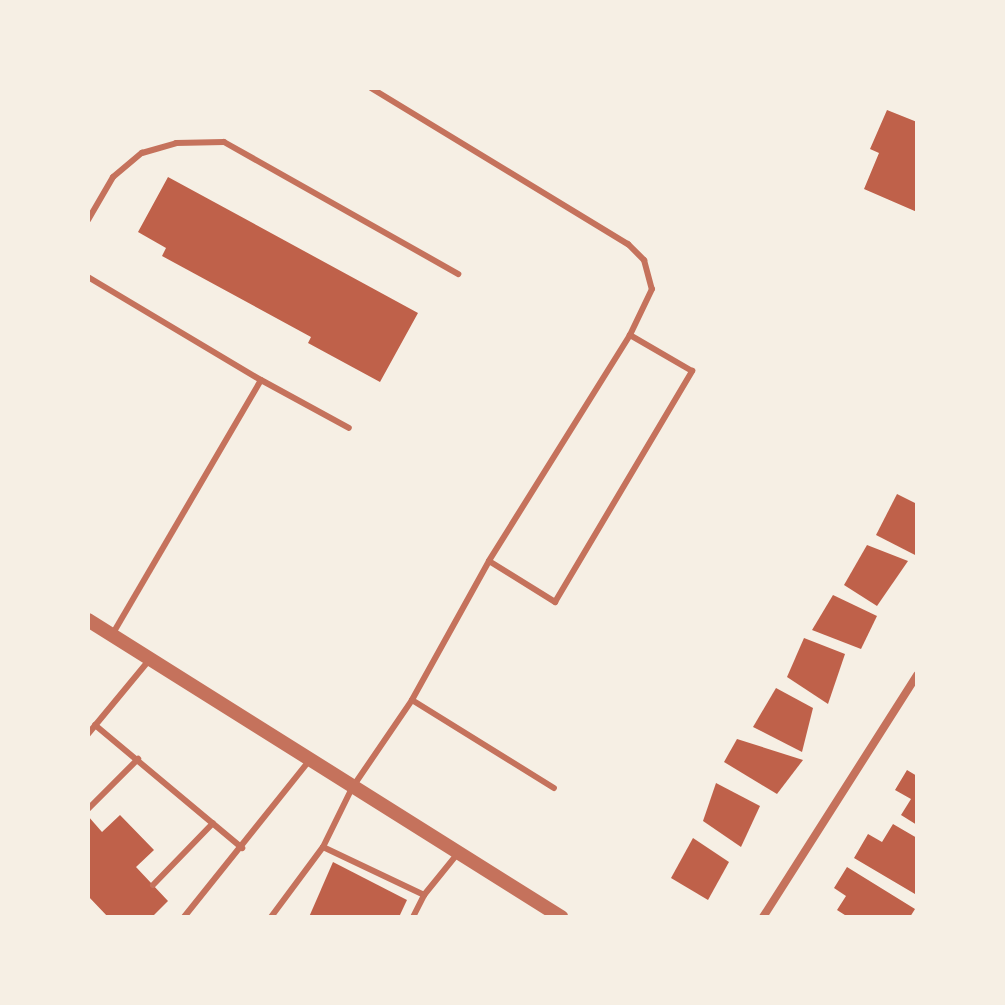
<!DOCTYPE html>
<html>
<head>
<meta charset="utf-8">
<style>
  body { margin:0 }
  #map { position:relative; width:1005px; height:1005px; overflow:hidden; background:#f6efe4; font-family:"Playfair Display",serif }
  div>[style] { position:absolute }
  .building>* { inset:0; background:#bf614a }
  .service>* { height:6px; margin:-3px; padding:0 3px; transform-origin:3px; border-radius:3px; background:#c5725c }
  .minor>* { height:8px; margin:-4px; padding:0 4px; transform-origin:4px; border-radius:4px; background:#c5725c }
  .tertiary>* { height:14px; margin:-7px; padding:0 7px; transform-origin:7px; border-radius:7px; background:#c5725c }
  span { translate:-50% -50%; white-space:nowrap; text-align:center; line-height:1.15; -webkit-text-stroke:7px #f6efe4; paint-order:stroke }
  .frame { position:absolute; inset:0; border:90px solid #f6efe4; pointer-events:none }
</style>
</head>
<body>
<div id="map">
  <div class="building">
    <i style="clip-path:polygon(887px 110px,917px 122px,917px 212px,864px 189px,879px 153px,870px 149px)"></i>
    <i style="clip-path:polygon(168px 177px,418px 313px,380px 382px,308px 343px,311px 337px,162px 256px,166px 248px,138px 232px)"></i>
    <i style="clip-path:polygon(897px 494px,917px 504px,917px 556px,876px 535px)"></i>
    <i style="clip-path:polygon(867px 545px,908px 561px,877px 606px,844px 585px)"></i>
    <i style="clip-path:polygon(833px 595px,877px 616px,861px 649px,812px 630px)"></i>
    <i style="clip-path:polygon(804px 638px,845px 654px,828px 704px,787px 677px)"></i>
    <i style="clip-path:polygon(776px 688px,813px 708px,802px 752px,753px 727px)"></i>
    <i style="clip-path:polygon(737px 739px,803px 760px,777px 794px,724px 762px)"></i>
    <i style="clip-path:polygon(907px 770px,917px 776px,917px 825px,901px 815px,911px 799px,895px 790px)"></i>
    <i style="clip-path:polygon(716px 783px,760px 806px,741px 847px,703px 821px)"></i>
    <i style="clip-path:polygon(120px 815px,154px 850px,136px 867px,168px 901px,152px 917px,108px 917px,88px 896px,88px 816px,102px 832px)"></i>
    <i style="clip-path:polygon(893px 824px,917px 838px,915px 894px,854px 858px,868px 834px,882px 842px)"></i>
    <i style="clip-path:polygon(693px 838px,729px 862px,708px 900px,671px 878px)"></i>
    <i style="clip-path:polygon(333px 862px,407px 900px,399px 917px,309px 917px)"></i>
    <i style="clip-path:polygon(847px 867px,915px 909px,910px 917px,848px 917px,837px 910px,846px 896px,834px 888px)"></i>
  </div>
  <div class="service">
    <i style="left:371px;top:88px;width:301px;rotate:31.3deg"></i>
    <i style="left:628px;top:244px;width:23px;rotate:45deg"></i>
    <i style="left:644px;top:260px;width:30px;rotate:75deg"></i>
    <i style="left:652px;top:289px;width:51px;rotate:115.6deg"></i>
    <i style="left:630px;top:335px;width:266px;rotate:122deg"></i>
    <i style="left:489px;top:561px;width:78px;rotate:31.8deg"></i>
    <i style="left:555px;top:602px;width:269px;rotate:-59.3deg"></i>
    <i style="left:692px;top:371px;width:72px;rotate:-149.9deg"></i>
    <i style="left:88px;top:220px;width:50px;rotate:-59.8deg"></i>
    <i style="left:113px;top:177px;width:38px;rotate:-40deg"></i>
    <i style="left:142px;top:153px;width:35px;rotate:-16deg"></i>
    <i style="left:176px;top:143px;width:48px;rotate:-1.2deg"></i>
    <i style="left:224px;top:142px;width:269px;rotate:29.4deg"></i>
    <i style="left:88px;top:277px;width:201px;rotate:30.8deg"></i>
    <i style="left:489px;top:561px;width:159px;rotate:119deg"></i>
    <i style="left:412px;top:700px;width:167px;rotate:31.8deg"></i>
    <i style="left:112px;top:635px;width:295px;rotate:-59.7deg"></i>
    <i style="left:261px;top:380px;width:100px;rotate:28.6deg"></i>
    <i style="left:95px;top:725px;width:192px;rotate:39.9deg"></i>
    <i style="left:88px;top:734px;width:97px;rotate:-50.4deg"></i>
    <i style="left:88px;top:809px;width:71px;rotate:-45deg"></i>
    <i style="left:323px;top:847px;width:112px;rotate:25.4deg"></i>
    <i style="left:153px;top:885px;width:86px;rotate:-45.9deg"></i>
    <i style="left:184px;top:917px;width:198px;rotate:-51.3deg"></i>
    <i style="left:271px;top:917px;width:87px;rotate:-53.4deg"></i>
    <i style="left:323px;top:847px;width:66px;rotate:-63.8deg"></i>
    <i style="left:352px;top:788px;width:107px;rotate:-55.7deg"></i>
    <i style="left:413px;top:917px;width:25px;rotate:-63deg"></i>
    <i style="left:424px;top:895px;width:54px;rotate:-51deg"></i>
  </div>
  <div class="minor">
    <i style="left:763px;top:917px;width:287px;rotate:-57.5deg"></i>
  </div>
  <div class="tertiary">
    <i style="left:88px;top:620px;width:559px;rotate:32.12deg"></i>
  </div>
  <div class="frame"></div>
</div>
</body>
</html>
